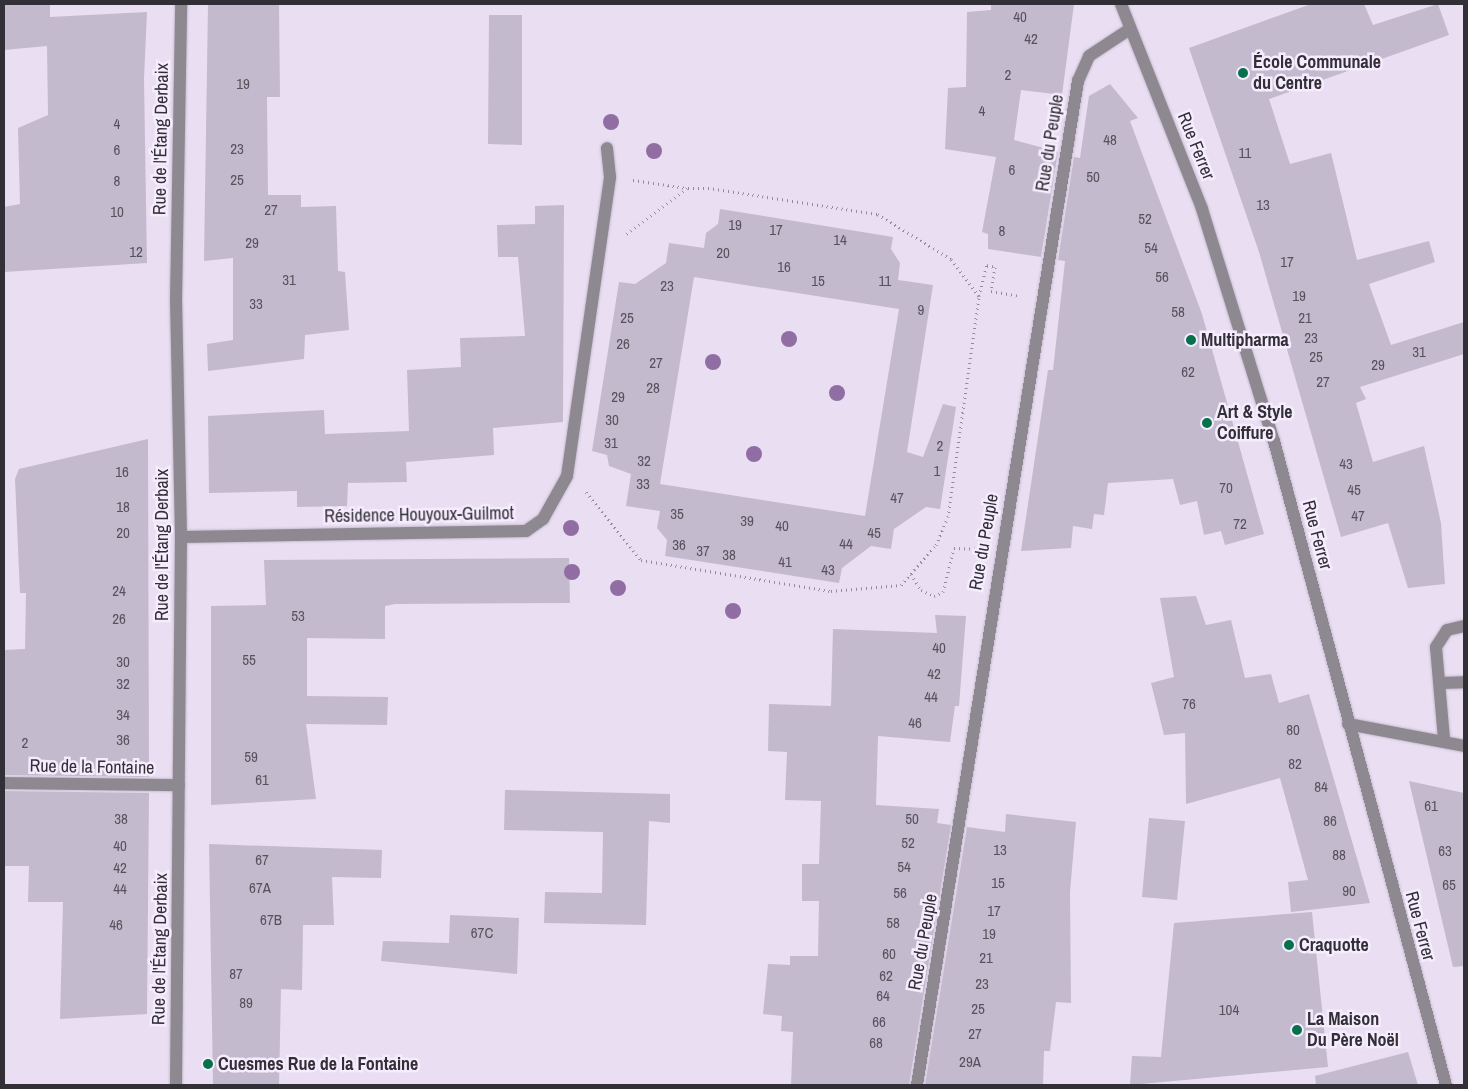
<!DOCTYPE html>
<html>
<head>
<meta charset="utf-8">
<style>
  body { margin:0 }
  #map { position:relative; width:1468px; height:1089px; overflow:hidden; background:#e9def2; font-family:"Archivo Narrow",sans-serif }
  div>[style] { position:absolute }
  .building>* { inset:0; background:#c4bacd }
  .path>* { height:3px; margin-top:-1.5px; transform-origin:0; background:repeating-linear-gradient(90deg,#948c9b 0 1px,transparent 0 5px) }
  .roads { filter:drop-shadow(0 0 1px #c5bbcd) drop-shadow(0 0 1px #c5bbcd) }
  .minor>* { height:12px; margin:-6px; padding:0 6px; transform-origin:6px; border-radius:6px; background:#8e8991 }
  .trees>* { width:16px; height:16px; margin:-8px; border-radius:50%; background:#906ea4 }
  .dots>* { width:14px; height:14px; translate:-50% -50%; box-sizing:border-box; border:2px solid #f5ecfd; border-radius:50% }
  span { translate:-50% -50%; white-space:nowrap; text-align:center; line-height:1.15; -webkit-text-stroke:5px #f5ecfd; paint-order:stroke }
  .number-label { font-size:15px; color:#57525c }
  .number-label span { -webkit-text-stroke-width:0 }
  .poi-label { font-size:18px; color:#332f37; font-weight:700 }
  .left { translate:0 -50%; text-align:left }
  .street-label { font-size:18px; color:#332f37 }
  .frame { position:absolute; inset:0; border:5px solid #332f37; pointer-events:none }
</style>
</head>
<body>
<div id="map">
  <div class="building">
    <i style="clip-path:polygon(4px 4px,50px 4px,50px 17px,147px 12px,144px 79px,147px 263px,4px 272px,4px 207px,20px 204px,18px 128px,48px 115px,47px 46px,4px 50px)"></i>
    <i style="clip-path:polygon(208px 4px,279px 4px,280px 97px,267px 97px,268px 195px,301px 195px,301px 207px,336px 206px,338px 271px,345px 272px,349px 330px,305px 335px,304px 359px,208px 371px,207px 344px,233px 340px,233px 258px,204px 261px)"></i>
    <i style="clip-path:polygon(991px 4px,1074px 4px,1062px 95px,1021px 90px,1014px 140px,1058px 152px,1041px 257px,988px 249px,988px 234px,982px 232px,996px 157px,945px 149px,948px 88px,966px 87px,967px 12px,991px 10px)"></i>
    <i style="clip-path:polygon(1311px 4px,1364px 4px,1373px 25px,1438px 4px,1449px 35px,1269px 99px,1290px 164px,1331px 153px,1357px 260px,1429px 241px,1435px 262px,1369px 284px,1391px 345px,1464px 322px,1464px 354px,1360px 387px,1366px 399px,1356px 403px,1373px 462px,1424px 446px,1441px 523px,1445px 584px,1408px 588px,1388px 523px,1341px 537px,1259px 252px,1189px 48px)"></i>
    <i style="clip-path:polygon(489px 15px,522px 15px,522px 145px,488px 144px)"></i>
    <i style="clip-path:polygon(1110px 84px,1138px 118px,1130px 121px,1202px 314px,1264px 534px,1225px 545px,1221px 531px,1204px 535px,1197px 501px,1180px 505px,1173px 479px,1108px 483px,1104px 515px,1094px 514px,1092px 529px,1073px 526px,1071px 548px,1021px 551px,1048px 370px,1053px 370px,1065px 261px,1058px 260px,1074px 157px,1080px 158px,1089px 96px)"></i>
    <i style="clip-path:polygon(564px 205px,563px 422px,493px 428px,494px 455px,406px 462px,407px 482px,348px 483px,347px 506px,297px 507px,297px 491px,209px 493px,208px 416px,324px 410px,325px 434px,409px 431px,407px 370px,461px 367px,460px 338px,525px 336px,518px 257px,498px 257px,497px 225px,535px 224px,535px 206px)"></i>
    <i style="clip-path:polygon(evenodd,720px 209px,893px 237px,891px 249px,900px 263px,898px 280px,933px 285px,907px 452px,923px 457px,943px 404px,956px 407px,940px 509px,926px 507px,894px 529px,891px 549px,871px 546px,842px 568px,839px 583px,665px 556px,667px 540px,657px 528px,660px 511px,626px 506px,631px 474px,609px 466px,607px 455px,592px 451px,619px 282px,635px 284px,666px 263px,669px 243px,704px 248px,706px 233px,718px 224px,720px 209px,694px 277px,899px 309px,865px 516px,660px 484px,694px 277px)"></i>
    <i style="clip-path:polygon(148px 439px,149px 777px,4px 775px,4px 650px,25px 649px,26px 593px,20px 593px,15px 479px,19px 469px)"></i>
    <i style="clip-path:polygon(569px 558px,570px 603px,395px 604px,385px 606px,385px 639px,307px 638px,307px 696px,388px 697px,387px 725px,306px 724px,316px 799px,211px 805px,211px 606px,266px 605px,264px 560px)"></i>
    <i style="clip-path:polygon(1196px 596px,1206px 625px,1231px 620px,1245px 678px,1271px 674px,1279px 703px,1309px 694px,1370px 903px,1291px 912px,1288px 882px,1308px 880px,1280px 778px,1186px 804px,1185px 733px,1164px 735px,1151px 683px,1174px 677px,1160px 598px)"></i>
    <i style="clip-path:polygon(935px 615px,966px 616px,959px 706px,955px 706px,950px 742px,878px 736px,876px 805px,939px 809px,937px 823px,951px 825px,909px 1085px,791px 1085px,793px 1032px,781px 1031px,782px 1016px,763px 1014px,768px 964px,790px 965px,790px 956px,818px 956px,819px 901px,802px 901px,802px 864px,819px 864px,821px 801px,785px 800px,787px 752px,768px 751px,769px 704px,831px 706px,833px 629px,937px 633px)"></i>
    <i style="clip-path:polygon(1409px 781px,1464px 793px,1464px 966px,1453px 967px)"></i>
    <i style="clip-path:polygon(505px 790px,670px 794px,670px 823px,649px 821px,646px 925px,544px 923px,545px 892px,602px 893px,603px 832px,504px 830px)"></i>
    <i style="clip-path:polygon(4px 791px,149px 793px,147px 1014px,60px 1019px,63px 902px,28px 902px,29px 866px,4px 866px)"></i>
    <i style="clip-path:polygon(1006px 814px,1076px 822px,1070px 892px,1071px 1003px,1056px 1002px,1050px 1051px,1044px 1051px,1043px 1085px,925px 1085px,967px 827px,1005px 832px)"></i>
    <i style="clip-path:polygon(1149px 818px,1185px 821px,1177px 900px,1142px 897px)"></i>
    <i style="clip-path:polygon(209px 844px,382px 850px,381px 878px,332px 877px,334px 925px,303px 925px,302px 990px,281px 989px,279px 1085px,213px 1085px)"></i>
    <i style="clip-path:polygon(1312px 912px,1328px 1067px,1130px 1085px,1132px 1056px,1161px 1057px,1174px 923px)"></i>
    <i style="clip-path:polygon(450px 915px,519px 918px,517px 974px,381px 961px,383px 941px,449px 943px)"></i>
    <i style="clip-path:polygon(1408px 1052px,1418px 1085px,1316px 1085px,1315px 1076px)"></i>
  </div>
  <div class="path">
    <i style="left:633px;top:180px;width:54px;rotate:8.6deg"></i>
    <i style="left:979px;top:296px;width:32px;rotate:-76deg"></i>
    <i style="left:987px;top:265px;width:8px;rotate:14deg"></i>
    <i style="left:995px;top:267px;width:24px;rotate:99deg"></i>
    <i style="left:991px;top:291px;width:28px;rotate:10deg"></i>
    <i style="left:586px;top:492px;width:87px;rotate:51deg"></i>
    <i style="left:641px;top:560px;width:193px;rotate:9.3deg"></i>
    <i style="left:831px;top:591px;width:70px;rotate:-4.9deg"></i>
    <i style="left:901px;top:585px;width:53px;rotate:-48.8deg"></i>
    <i style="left:936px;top:545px;width:30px;rotate:-67deg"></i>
    <i style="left:948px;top:517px;width:223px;rotate:-82deg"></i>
    <i style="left:979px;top:296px;width:46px;rotate:-127.1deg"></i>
    <i style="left:951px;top:259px;width:87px;rotate:-148.7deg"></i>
    <i style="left:877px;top:214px;width:170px;rotate:-171.2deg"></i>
    <i style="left:709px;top:188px;width:22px;rotate:180deg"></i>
    <i style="left:687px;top:188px;width:76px;rotate:143deg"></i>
    <i style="left:911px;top:574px;width:19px;rotate:58deg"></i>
    <i style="left:921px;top:590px;width:14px;rotate:25deg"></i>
    <i style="left:934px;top:596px;width:10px;rotate:-24deg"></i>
    <i style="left:943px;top:592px;width:45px;rotate:-76deg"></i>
    <i style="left:954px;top:548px;width:24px;rotate:2deg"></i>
  </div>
  <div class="roads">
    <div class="minor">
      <i style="left:1121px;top:4px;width:220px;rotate:68.4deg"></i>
      <i style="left:1202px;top:209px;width:243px;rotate:72.8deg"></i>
      <i style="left:1274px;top:441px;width:667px;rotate:75.05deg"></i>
      <i style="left:181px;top:537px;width:345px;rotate:-1deg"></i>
      <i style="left:526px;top:531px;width:21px;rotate:-35deg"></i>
      <i style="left:543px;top:519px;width:49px;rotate:-60.8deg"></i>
      <i style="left:567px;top:476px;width:302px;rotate:-81.8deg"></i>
      <i style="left:610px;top:177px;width:29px;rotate:-96deg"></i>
      <i style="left:1441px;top:683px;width:23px;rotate:-2deg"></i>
      <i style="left:1348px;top:724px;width:118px;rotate:10.7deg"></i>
      <i style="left:1444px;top:739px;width:92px;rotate:-95deg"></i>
      <i style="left:1436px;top:647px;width:20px;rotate:-57deg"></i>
      <i style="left:1447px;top:630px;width:17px;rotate:-13deg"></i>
      <i style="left:4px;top:783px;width:175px;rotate:0.7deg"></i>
      <i style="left:176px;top:1085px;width:548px;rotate:-89.48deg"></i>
      <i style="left:181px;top:537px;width:236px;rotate:-91.2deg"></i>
      <i style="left:176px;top:301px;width:297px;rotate:-89deg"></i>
      <i style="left:917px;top:1085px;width:1017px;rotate:-80.89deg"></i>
      <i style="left:1078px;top:81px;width:27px;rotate:-66deg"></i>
      <i style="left:1089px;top:56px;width:49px;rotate:-33.4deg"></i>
    </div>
  </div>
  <div class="trees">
    <i style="left:611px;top:122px"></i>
    <i style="left:654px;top:151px"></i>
    <i style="left:789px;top:339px"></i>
    <i style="left:713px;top:362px"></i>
    <i style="left:837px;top:393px"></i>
    <i style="left:754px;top:454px"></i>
    <i style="left:571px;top:528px"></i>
    <i style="left:572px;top:572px"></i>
    <i style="left:618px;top:588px"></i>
    <i style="left:733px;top:611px"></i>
  </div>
  <div class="dots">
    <i style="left:1243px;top:73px;background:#06714a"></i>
    <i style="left:1191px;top:340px;background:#06714a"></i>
    <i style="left:1207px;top:423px;background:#06714a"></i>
    <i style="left:1289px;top:945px;background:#06714a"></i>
    <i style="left:1297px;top:1030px;background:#06714a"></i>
    <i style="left:208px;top:1064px;background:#06714a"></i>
  </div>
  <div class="number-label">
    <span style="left:1020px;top:17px">40</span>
    <span style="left:1031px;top:39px">42</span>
    <span style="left:1008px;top:75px">2</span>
    <span style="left:243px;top:84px">19</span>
    <span style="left:982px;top:111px">4</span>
    <span style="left:117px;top:124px">4</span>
    <span style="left:1110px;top:140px">48</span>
    <span style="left:237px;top:149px">23</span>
    <span style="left:117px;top:150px">6</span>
    <span style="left:1245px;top:153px">11</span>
    <span style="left:1012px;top:170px">6</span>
    <span style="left:1093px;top:177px">50</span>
    <span style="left:237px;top:180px">25</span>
    <span style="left:117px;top:181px">8</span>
    <span style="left:1263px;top:205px">13</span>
    <span style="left:271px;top:210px">27</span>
    <span style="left:117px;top:212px">10</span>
    <span style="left:1145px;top:219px">52</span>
    <span style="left:735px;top:225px">19</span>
    <span style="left:776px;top:230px">17</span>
    <span style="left:1002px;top:231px">8</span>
    <span style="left:840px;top:240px">14</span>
    <span style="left:252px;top:243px">29</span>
    <span style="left:1151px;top:248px">54</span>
    <span style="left:136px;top:252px">12</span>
    <span style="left:723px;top:253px">20</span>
    <span style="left:1287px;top:262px">17</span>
    <span style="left:784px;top:267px">16</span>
    <span style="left:1162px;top:277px">56</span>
    <span style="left:289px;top:280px">31</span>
    <span style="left:818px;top:281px">15</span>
    <span style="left:885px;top:281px">11</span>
    <span style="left:667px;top:286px">23</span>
    <span style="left:1299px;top:296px">19</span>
    <span style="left:256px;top:304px">33</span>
    <span style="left:921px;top:310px">9</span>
    <span style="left:1178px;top:312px">58</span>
    <span style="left:627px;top:318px">25</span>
    <span style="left:1305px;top:318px">21</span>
    <span style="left:1311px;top:338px">23</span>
    <span style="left:623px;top:344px">26</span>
    <span style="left:1419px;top:352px">31</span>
    <span style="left:1316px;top:357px">25</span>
    <span style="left:656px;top:363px">27</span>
    <span style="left:1378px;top:365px">29</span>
    <span style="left:1188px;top:372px">62</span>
    <span style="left:1323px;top:382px">27</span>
    <span style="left:653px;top:388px">28</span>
    <span style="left:618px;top:397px">29</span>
    <span style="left:612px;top:420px">30</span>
    <span style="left:611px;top:443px">31</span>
    <span style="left:940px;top:446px">2</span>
    <span style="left:644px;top:461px">32</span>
    <span style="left:1346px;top:464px">43</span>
    <span style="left:937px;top:471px">1</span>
    <span style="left:122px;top:472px">16</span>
    <span style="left:643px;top:484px">33</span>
    <span style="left:1226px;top:488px">70</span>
    <span style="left:1354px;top:490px">45</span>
    <span style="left:897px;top:498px">47</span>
    <span style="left:123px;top:507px">18</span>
    <span style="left:677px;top:514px">35</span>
    <span style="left:1358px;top:516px">47</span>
    <span style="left:747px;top:521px">39</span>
    <span style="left:1240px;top:524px">72</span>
    <span style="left:782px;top:526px">40</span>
    <span style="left:123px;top:533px">20</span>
    <span style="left:874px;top:533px">45</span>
    <span style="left:846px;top:544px">44</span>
    <span style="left:679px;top:545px">36</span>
    <span style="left:703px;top:551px">37</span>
    <span style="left:729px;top:555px">38</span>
    <span style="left:785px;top:562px">41</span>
    <span style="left:828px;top:570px">43</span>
    <span style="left:119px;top:591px">24</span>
    <span style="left:298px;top:616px">53</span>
    <span style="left:119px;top:619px">26</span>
    <span style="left:939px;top:648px">40</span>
    <span style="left:249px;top:660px">55</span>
    <span style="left:123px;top:662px">30</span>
    <span style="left:934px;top:674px">42</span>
    <span style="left:123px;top:684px">32</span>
    <span style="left:931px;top:697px">44</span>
    <span style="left:1189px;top:704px">76</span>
    <span style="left:123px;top:715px">34</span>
    <span style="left:915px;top:723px">46</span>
    <span style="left:1293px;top:730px">80</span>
    <span style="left:123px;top:740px">36</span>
    <span style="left:25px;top:743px">2</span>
    <span style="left:251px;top:757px">59</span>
    <span style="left:1295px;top:764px">82</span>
    <span style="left:262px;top:780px">61</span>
    <span style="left:1321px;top:787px">84</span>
    <span style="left:1431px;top:806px">61</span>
    <span style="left:121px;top:819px">38</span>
    <span style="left:912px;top:819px">50</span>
    <span style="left:1330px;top:821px">86</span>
    <span style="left:908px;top:843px">52</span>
    <span style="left:120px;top:846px">40</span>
    <span style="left:1000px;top:850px">13</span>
    <span style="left:1445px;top:851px">63</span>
    <span style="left:1339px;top:855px">88</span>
    <span style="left:262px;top:860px">67</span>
    <span style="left:904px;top:867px">54</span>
    <span style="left:120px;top:868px">42</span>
    <span style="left:998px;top:883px">15</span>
    <span style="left:1449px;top:885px">65</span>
    <span style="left:260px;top:888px">67A</span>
    <span style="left:120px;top:889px">44</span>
    <span style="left:1349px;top:891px">90</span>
    <span style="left:900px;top:893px">56</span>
    <span style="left:994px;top:911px">17</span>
    <span style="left:271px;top:920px">67B</span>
    <span style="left:893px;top:923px">58</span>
    <span style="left:116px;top:925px">46</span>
    <span style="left:482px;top:933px">67C</span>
    <span style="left:989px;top:934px">19</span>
    <span style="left:889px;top:954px">60</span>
    <span style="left:986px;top:958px">21</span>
    <span style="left:236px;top:974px">87</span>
    <span style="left:886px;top:976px">62</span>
    <span style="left:982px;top:984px">23</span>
    <span style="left:883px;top:996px">64</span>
    <span style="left:246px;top:1003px">89</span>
    <span style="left:978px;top:1009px">25</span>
    <span style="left:1229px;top:1010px">104</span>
    <span style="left:879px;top:1022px">66</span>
    <span style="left:975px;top:1034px">27</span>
    <span style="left:876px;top:1043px">68</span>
    <span style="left:970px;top:1062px">29A</span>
  </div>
  <div class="poi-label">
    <span class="left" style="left:1253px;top:73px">École Communale<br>du Centre</span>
    <span class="left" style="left:1201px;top:340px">Multipharma</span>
    <span class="left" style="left:1217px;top:423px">Art &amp; Style<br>Coiffure</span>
    <span class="left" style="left:1299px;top:945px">Craquotte</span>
    <span class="left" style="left:1307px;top:1030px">La Maison<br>Du Père Noël</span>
    <span class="left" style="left:218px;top:1064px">Cuesmes Rue de la Fontaine</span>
  </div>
  <div class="street-label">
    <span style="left:161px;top:139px;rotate:-89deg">Rue de l'Étang Derbaix</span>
    <span style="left:1050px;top:143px;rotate:-81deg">Rue du Peuple</span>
    <span style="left:1196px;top:146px;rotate:68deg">Rue Ferrer</span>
    <span style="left:419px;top:515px;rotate:-1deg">Résidence Houyoux-Guilmot</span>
    <span style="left:1317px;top:535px;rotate:75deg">Rue Ferrer</span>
    <span style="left:984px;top:542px;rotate:-80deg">Rue du Peuple</span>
    <span style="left:162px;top:545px;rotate:-90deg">Rue de l'Étang Derbaix</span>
    <span style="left:92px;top:767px;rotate:1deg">Rue de la Fontaine</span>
    <span style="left:1420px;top:926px;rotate:75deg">Rue Ferrer</span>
    <span style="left:923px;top:942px;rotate:-80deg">Rue du Peuple</span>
    <span style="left:160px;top:949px;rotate:-89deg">Rue de l'Étang Derbaix</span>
  </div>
  <div class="frame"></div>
</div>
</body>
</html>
